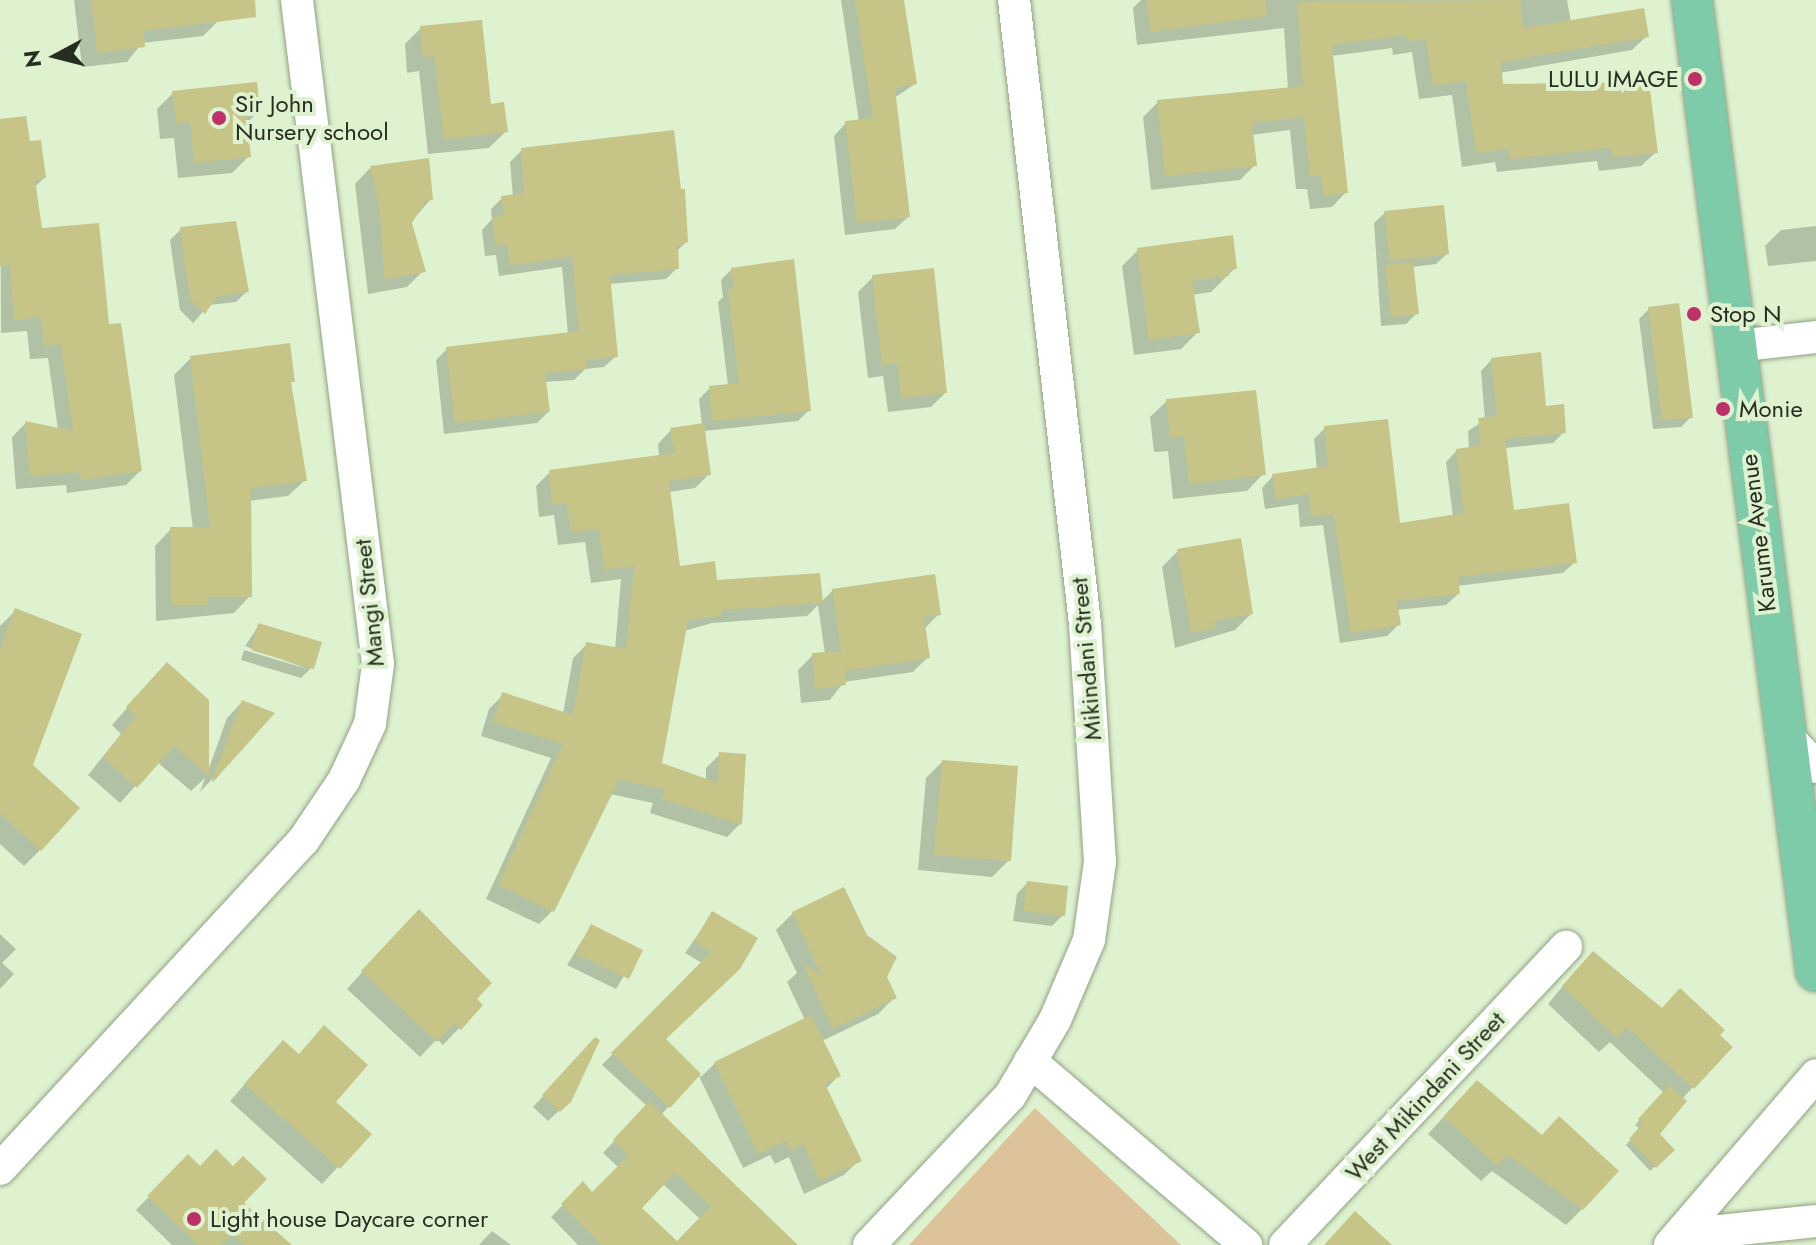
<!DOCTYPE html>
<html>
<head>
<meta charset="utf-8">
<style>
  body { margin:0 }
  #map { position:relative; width:1816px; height:1245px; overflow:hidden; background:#def2d0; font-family:Jost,sans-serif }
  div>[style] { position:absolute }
  .green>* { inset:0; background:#ddc399 }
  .shadow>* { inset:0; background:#0003 }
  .building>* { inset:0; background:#c6c486 }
  .roads { filter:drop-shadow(0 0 2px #8fa182) drop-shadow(0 0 2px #8fa182) }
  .minor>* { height:32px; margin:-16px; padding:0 16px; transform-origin:16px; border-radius:16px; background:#fff }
  .major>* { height:40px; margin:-20px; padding:0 20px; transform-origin:20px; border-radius:20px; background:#7dcba8 }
  .dots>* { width:22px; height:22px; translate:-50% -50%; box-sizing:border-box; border:4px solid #def2d0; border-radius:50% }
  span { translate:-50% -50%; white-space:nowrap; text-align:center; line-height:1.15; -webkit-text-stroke:8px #def2d0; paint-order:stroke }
  .poi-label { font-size:24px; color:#272e21 }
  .right { translate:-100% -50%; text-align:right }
  .left { translate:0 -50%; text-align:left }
  .street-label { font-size:24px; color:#272e21 }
  .north { position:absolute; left:16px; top:16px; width:80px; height:80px; -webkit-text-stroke:6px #def2d0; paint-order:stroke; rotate:263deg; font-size:22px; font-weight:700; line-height:32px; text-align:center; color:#272e21 }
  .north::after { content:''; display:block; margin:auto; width:28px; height:36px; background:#272e21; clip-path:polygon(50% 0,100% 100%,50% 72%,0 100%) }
</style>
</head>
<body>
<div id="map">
  <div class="green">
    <i style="clip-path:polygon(1035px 1108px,1181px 1245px,909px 1245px)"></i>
  </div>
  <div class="shadow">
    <i style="clip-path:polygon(74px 0,215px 0,218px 21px,203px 36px,142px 43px,127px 62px,82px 67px)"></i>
    <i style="clip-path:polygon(841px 0,902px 0,915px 84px,894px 98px,908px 217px,895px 229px,845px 235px,834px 136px,846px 123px,859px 122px)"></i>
    <i style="clip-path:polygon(1141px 0,1567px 0,1571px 22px,1647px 36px,1632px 50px,1500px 73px,1501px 86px,1656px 152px,1641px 166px,1599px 171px,1597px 161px,1497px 172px,1495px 162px,1462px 167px,1452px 95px,1419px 99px,1412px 52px,1393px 55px,1392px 48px,1331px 56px,1346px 192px,1332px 207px,1310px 209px,1307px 189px,1296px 189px,1290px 130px,1251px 135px,1255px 165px,1240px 180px,1151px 190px,1143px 117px,1158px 102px,1288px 90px,1284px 28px,1137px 45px,1133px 8px)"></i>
    <i style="clip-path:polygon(421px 28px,506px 131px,489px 148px,428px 154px,419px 71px,407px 73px,405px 44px)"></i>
    <i style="clip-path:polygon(173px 93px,258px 112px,245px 125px,249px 156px,232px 173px,178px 178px,174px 138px,160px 139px,157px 109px)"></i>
    <i style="clip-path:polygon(0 121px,28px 143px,44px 178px,34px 188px,41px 230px,108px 327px,140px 471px,126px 485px,67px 493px,66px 485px,16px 489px,12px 437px,26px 423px,58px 430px,48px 358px,30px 359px,27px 331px,1px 333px)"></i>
    <i style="clip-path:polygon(522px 150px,686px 242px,677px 251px,677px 268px,666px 279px,609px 284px,616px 356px,604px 367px,585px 369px,574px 380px,544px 382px,548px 412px,537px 423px,444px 434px,436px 360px,447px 349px,568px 335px,562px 267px,499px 276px,496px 255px,485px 256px,482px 230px,492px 219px,491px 209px,502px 198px,513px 197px,510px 162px)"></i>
    <i style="clip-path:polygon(371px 167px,431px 199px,410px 223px,423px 271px,407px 287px,368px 294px,355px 184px)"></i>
    <i style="clip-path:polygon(1385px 213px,1447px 254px,1436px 264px,1412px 267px,1417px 313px,1406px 324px,1381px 326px,1374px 223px)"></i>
    <i style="clip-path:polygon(1816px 226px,1816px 261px,1768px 266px,1765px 246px,1781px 230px)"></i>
    <i style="clip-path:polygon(181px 229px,247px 291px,236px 302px,209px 305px,193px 323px,180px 310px,170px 240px)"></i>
    <i style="clip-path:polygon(1138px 250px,1235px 268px,1211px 292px,1192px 295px,1198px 332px,1181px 349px,1134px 355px,1122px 266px)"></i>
    <i style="clip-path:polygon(732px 269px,809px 410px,798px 421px,704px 431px,709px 474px,695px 488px,669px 492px,678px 568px,716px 582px,821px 602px,833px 590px,939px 614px,924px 629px,928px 657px,913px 672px,844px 682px,830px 700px,801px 703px,798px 670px,813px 655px,825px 654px,818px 605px,807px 616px,712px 623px,684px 631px,660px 764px,706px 781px,706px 768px,720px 754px,740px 824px,727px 837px,650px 813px,653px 803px,610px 794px,553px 910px,539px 924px,486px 899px,551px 758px,481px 736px,489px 709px,503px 695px,563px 714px,573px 658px,587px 644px,615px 649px,621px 579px,591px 583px,585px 542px,558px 545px,554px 515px,539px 517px,536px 486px,550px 472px,659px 457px,658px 444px,671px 430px,702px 426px,699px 399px,710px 388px,728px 386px,718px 302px,723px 297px,721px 280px)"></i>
    <i style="clip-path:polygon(873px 277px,945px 393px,931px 407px,888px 412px,883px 376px,868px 378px,858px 292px)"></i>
    <i style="clip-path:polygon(1649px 309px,1691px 417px,1681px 427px,1653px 429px,1639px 319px)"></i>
    <i style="clip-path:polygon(191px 358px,293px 381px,289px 385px,305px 480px,288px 496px,249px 501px,250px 596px,234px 613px,156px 621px,155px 546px,171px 529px,193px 529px,174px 375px)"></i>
    <i style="clip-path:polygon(1492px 359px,1564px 432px,1553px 443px,1505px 448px,1512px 512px,1575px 562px,1563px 573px,1457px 586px,1458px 594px,1446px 605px,1396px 610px,1399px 624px,1387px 636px,1340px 643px,1323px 525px,1300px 527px,1298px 504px,1265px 509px,1262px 488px,1273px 476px,1317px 470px,1314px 439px,1325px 428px,1398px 525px,1453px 517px,1446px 462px,1457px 450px,1469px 449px,1468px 431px,1485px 420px,1481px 371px)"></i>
    <i style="clip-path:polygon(1167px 401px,1263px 474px,1247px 491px,1173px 499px,1168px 451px,1154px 452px,1150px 417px)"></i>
    <i style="clip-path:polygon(1178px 551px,1251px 614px,1235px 630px,1175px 648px,1162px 567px)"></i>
    <i style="clip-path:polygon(16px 610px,40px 850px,24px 866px,0 844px,0 626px)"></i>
    <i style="clip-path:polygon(259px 625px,312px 667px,301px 678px,241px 660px,244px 650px,308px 669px,245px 646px)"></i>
    <i style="clip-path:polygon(151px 681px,208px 771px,227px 718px,242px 702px,272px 714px,200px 792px,205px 778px,191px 791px,157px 762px,120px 803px,88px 775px,121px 734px,112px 725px)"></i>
    <i style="clip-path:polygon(942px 762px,1009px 860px,992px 877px,918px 870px,926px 778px)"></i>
    <i style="clip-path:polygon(1027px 883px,1063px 915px,1052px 926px,1013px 921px,1017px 894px)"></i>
    <i style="clip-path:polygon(evenodd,793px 913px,884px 977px,894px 998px,878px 1014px,822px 1041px,838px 1076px,825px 1090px,859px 1160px,844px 1175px,804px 1194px,789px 1157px,775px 1164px,770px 1155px,743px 1168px,698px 1074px,661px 1115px,780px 1245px,578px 1245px,551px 1217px,583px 1184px,592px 1194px,619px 1168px,603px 1153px,647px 1106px,602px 1065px,702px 963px,685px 953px,712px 914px,755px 939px,663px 1040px,701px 1077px,715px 1063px,805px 1020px,787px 982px,797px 973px,776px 930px,793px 913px,662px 1183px,700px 1219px,677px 1244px,639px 1208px,662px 1183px)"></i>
    <i style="clip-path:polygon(591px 926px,640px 950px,616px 989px,567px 965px)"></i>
    <i style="clip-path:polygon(402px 928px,481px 1005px,443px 1045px,437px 1039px,420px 1057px,347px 989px)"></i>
    <i style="clip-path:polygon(0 934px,16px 949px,2px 963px,14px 974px,0 989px)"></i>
    <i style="clip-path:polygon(1576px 970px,1730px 1047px,1682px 1099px,1657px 1134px,1672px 1150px,1650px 1171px,1626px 1145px,1640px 1129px,1635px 1125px,1664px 1093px,1610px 1042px,1599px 1052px,1548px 1004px)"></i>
    <i style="clip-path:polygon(585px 1051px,563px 1107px,548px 1121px,533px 1107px)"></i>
    <i style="clip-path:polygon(267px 1059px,333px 1102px,369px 1134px,322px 1184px,230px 1101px)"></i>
    <i style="clip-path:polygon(1460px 1099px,1582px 1209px,1566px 1225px,1492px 1171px,1481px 1181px,1428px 1134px)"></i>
    <i style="clip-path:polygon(188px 1157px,200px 1168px,233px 1168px,241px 1204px,288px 1245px,172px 1245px,136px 1210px)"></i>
    <i style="clip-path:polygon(492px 1231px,511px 1245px,479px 1245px)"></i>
  </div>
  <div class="building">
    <i style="clip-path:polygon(91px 0,255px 0,256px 17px,143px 31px,145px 47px,97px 53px)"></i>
    <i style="clip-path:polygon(855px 0,904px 0,917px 84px,895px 88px,910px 217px,857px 223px,845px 121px,873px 118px)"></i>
    <i style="clip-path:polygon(1147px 0,1266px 0,1267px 16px,1151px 32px)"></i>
    <i style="clip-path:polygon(1520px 0,1523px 28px,1644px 8px,1649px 37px,1501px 62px,1503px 84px,1649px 82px,1658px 153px,1612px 157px,1611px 148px,1510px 159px,1509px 149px,1476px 153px,1466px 81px,1433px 86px,1426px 39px,1407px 42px,1406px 35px,1332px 45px,1348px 193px,1324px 196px,1321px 175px,1310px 176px,1304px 117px,1252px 123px,1257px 166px,1165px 176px,1157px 100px,1303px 86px,1297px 2px)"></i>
    <i style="clip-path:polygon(482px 20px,491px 104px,504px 102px,508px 132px,444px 139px,434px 56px,423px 57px,420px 26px)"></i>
    <i style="clip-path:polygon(257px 82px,260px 112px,246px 114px,251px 157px,194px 163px,190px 122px,176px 123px,172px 91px)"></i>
    <i style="clip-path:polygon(26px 116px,30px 141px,41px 140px,46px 178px,35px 180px,42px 228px,99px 223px,109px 324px,121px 323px,142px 471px,81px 480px,79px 472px,30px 476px,25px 421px,73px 431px,61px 345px,44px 346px,40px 317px,14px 320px,10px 265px,0 266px,0 119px)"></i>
    <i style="clip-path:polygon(674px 130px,681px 189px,685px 189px,688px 242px,678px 246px,679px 269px,610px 275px,618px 357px,586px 360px,588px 369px,545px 373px,550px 412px,455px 423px,446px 347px,579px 331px,572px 256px,510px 266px,507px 244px,496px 246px,492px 217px,504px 215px,501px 196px,524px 193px,521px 148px)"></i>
    <i style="clip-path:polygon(429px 158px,433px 200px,425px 201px,412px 223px,426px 272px,384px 279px,380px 211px,370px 166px)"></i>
    <i style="clip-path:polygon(1444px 205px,1449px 254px,1390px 261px,1384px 211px)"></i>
    <i style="clip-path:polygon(236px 221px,249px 292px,217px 296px,205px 314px,190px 299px,180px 227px)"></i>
    <i style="clip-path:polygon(1233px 235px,1237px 269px,1228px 270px,1229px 276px,1192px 281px,1200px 333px,1149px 340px,1137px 248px)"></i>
    <i style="clip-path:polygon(794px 259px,811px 411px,712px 421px,709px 386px,739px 383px,728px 290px,734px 289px,731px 268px)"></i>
    <i style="clip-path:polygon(1413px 262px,1419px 314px,1391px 317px,1386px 265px)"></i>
    <i style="clip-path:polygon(934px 268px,947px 393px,901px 398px,897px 363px,882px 365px,872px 275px)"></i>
    <i style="clip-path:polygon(1679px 303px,1693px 418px,1662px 420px,1648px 307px)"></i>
    <i style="clip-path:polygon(290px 343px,295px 382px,291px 382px,307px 481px,251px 488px,252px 597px,208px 597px,208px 605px,171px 605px,170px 527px,210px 527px,190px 356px)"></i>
    <i style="clip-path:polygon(1541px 352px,1546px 406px,1564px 404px,1566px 433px,1505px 439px,1514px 510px,1569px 503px,1577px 563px,1458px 577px,1460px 594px,1397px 601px,1401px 625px,1351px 633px,1334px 514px,1311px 517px,1309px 494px,1276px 499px,1272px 474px,1328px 466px,1324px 426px,1388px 419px,1400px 523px,1464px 513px,1456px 449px,1481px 445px,1478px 418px,1497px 416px,1491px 358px)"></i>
    <i style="clip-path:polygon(1256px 390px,1266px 475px,1189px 484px,1184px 436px,1170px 437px,1166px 399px)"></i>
    <i style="clip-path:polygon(704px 423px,711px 475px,669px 481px,680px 566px,715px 561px,717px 580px,820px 573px,823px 603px,721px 610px,722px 616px,688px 620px,662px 763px,718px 783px,719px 752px,746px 754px,742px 825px,662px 799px,665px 789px,619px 780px,554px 912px,498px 885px,563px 744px,493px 722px,502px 692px,573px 715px,586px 642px,626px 649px,634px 566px,604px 570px,599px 529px,571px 532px,567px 503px,552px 504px,549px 470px,674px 453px,670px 428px)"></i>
    <i style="clip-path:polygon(1241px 538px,1253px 614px,1214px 621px,1215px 629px,1191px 632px,1177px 549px)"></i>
    <i style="clip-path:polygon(935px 574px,941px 615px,924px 617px,930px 658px,845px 671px,846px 685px,815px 689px,812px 653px,841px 651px,832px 589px)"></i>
    <i style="clip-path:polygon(15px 608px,82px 634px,33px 765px,80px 808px,41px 851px,0 813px,0 649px)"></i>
    <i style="clip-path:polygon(258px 623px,322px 642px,314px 669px,251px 650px)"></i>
    <i style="clip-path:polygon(167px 662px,209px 700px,209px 776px,174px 746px,137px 788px,103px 757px,136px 716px,126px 707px)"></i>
    <i style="clip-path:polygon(242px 700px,275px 713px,213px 782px,212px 781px)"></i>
    <i style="clip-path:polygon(942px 760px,1018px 766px,1011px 861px,934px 855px)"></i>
    <i style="clip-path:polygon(1027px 881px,1068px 886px,1065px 916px,1023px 911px)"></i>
    <i style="clip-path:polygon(844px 887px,867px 935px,897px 957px,887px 977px,897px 998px,833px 1029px,803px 964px,821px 975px,792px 912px)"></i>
    <i style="clip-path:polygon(419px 909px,492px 983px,477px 999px,483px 1005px,461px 1030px,454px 1024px,437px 1042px,361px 971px)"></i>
    <i style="clip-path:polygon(712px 911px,758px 938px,740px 969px,666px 1039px,701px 1074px,670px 1108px,611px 1053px,711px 952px,694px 942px)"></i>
    <i style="clip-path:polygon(591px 924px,643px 950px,629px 979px,576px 954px)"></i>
    <i style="clip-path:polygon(1593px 951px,1662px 1008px,1680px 988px,1725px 1030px,1720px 1035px,1733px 1047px,1694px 1089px,1627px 1027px,1617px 1038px,1562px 986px)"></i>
    <i style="clip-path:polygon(811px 1015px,841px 1076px,825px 1084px,862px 1161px,819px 1181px,804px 1144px,790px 1151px,785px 1141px,758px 1154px,714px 1062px)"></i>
    <i style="clip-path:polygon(324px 1025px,368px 1065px,336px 1102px,372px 1134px,340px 1169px,244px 1084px,283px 1040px,299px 1054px)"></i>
    <i style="clip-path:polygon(595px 1037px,600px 1040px,571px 1102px,560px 1112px,542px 1095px)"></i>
    <i style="clip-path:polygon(1477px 1080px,1542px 1135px,1559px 1116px,1619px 1171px,1583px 1210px,1508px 1155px,1498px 1166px,1443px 1117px)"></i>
    <i style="clip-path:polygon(1669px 1085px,1687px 1101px,1660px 1134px,1675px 1150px,1656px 1168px,1629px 1139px,1643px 1123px,1638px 1119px)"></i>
    <i style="clip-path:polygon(evenodd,649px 1101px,722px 1172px,798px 1245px,602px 1245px,561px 1204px,583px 1181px,592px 1192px,629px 1155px,613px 1140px,649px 1101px,675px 1173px,711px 1206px,677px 1241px,642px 1208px,675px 1173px)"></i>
    <i style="clip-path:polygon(216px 1149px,233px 1166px,243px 1156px,267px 1179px,244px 1203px,292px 1245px,245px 1245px,232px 1233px,221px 1245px,198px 1245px,147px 1196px,188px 1154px,200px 1166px)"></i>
    <i style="clip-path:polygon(1355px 1211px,1392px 1245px,1324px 1245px)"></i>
  </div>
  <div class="roads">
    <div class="minor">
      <i style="left:1736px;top:346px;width:81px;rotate:-6.4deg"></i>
      <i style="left:1781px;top:730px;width:51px;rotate:46.6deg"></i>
      <i style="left:1030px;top:1061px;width:284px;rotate:40.4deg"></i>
      <i style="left:0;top:1169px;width:447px;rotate:-47.3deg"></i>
      <i style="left:303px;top:841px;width:73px;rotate:-56.1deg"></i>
      <i style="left:344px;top:780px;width:62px;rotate:-65.1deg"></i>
      <i style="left:370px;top:724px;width:61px;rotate:-82.4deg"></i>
      <i style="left:378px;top:664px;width:669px;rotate:-96.96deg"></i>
      <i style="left:1681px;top:1235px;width:136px;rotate:-5.9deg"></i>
      <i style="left:869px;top:1245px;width:205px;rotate:-46.6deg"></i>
      <i style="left:1010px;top:1096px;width:88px;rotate:-59.4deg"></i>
      <i style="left:1055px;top:1020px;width:87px;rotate:-67deg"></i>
      <i style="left:1089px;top:940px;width:79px;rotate:-82deg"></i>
      <i style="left:1100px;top:862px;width:238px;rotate:-93.6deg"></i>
      <i style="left:1085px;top:624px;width:628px;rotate:-96.49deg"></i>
      <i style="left:1285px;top:1245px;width:410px;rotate:-46.7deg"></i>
      <i style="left:1670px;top:1245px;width:224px;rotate:-49.3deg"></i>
    </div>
    <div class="major">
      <i style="left:1692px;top:0;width:979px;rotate:82.72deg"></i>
    </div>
  </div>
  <div class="dots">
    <i style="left:1695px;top:79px;background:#bd3168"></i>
    <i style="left:219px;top:118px;background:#bd3168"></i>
    <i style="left:1694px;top:314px;background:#bd3168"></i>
    <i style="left:1723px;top:409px;background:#bd3168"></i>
    <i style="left:194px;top:1219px;background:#bd3168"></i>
  </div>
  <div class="poi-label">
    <span class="right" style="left:1679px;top:79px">LULU IMAGE</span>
    <span class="left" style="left:235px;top:118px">Sir John<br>Nursery school</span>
    <span class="left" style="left:1710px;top:314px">Stop N</span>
    <span class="left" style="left:1739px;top:409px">Monie</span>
    <span class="left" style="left:210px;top:1219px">Light house Daycare corner</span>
  </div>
  <div class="street-label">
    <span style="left:1758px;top:533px;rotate:-97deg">Karume Avenue</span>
    <span style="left:369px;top:603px;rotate:-96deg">Mangi Street</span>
    <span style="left:1086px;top:659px;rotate:-95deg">Mikindani Street</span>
    <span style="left:1425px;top:1096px;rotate:-47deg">West Mikindani Street</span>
  </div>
  <div class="north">N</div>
</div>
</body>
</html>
